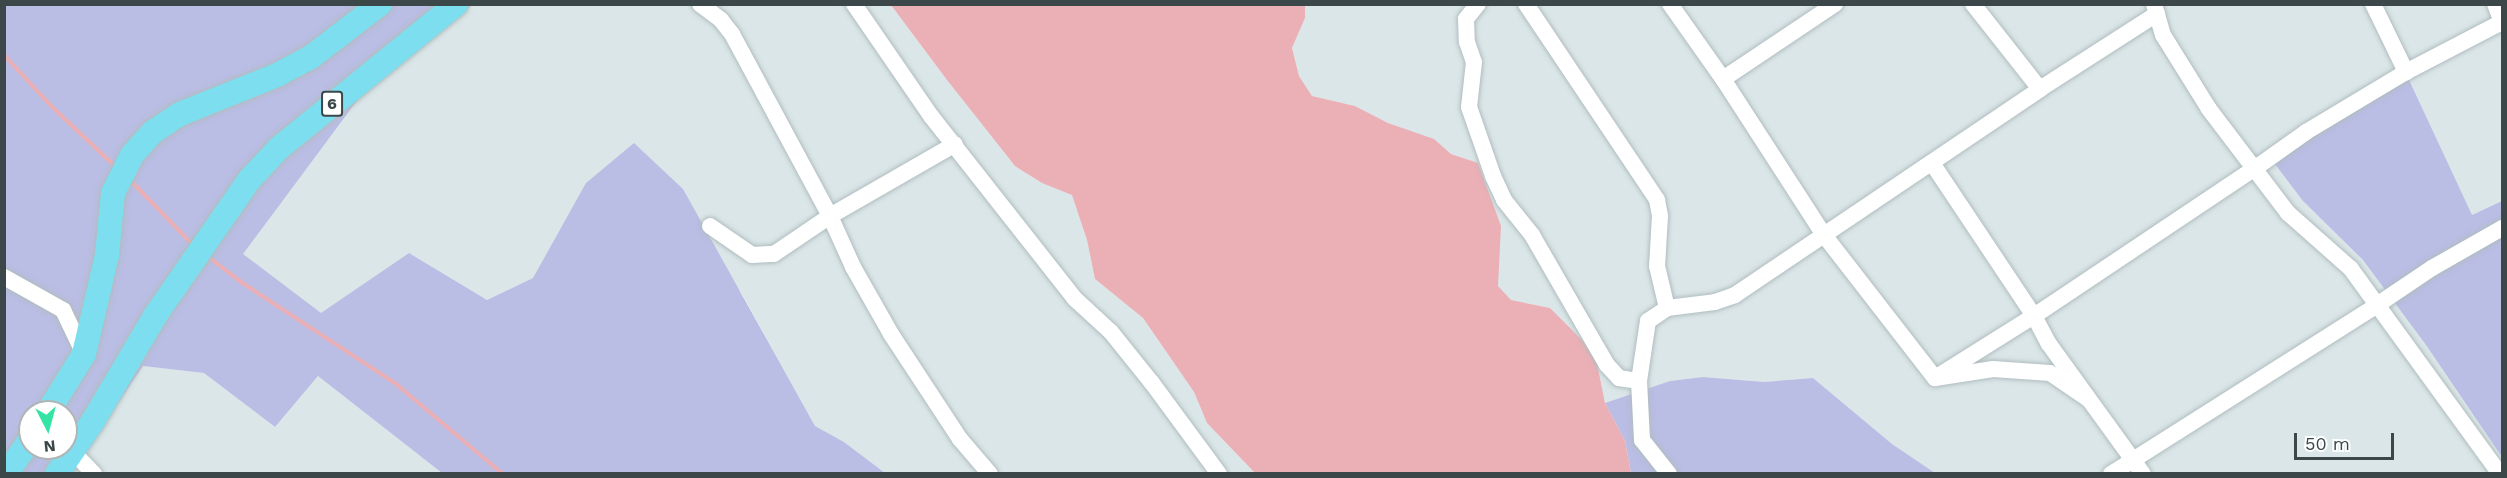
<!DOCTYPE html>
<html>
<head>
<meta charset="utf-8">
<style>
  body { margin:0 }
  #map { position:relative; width:2507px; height:478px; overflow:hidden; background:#edf3f5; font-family:"Work Sans",sans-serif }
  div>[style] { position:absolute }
  .residential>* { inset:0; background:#dbe6e8 }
  .green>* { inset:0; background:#babde4 }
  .water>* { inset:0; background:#eab0b6 }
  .stream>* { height:4px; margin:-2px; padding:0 2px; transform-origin:2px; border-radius:2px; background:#eab0b6 }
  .roads { filter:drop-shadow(0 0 2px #b0bdbf) drop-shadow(0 0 2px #b0bdbf) }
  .minor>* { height:16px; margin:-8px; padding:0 8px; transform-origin:8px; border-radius:8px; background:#fff }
  .highway>* { height:24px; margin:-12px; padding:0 12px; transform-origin:12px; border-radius:12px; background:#7ddeef }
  span { translate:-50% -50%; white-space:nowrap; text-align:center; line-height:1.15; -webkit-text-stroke:5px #fff; paint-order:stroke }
  .shield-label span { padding:2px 4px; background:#fff; border:2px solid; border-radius:4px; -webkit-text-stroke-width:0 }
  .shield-label { font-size:16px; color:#3b4749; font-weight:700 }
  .frame { position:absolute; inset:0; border:6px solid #3b4749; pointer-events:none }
  .north { position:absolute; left:18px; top:400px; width:60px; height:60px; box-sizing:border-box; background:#fff; border:2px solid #b1b5b6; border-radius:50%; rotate:174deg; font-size:16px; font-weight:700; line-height:24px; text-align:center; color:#3b4749 }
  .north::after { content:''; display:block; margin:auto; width:21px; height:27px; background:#34e4a5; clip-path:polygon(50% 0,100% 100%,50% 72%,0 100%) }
  .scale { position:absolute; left:2294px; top:433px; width:100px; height:27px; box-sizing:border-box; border:3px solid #3b4749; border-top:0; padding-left:8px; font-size:18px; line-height:21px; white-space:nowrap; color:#3b4749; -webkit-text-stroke:4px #fff; paint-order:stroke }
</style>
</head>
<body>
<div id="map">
  <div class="residential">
    <i style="clip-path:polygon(1305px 4px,2502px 5px,2502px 201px,2472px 215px,2303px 201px,2363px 260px,2426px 345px,2502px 457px,2502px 473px,1935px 473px,1892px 444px,1813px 378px,1764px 382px,1703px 377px,1670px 381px,1605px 403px,1597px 363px,1550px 308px,1511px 300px,1498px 286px,1487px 192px,1478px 163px,1451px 154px,1433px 139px,1388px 123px,1355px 106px,1312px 96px,1299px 76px,1292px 48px,1305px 18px)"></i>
    <i style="clip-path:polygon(472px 5px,891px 5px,947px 80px,1015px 166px,1042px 183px,1072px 194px,1087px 240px,1095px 279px,1143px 318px,1194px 392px,1207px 423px,1255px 473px,885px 473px,844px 442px,815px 426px,740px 290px,554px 245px,533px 278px,487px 300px,409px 253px,321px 314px,242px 254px,359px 98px)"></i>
    <i style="clip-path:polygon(143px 366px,204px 373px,275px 427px,318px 376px,442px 473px,71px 474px)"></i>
  </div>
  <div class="green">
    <i style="clip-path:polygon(evenodd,4px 5px,472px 5px,359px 98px,243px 254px,321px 313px,409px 253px,487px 300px,533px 278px,586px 183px,634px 143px,683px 189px,815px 426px,844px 442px,885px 473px,442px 473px,318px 376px,275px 427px,204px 373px,143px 366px,71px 473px,5px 473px,4px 5px,30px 412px,66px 412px,66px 448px,30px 448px,30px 412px)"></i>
    <i style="clip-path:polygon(2409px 80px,2472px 215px,2502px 201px,2502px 457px,2426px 345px,2363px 260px,2303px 201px,2272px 160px)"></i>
    <i style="clip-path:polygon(1703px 377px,1764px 382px,1813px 378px,1892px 444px,1935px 473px,1631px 473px,1625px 441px,1605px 403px,1670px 381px)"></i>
  </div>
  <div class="water">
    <i style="clip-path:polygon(891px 5px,1305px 5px,1305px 18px,1292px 48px,1299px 76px,1312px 96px,1355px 106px,1388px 123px,1434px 139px,1451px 154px,1478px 163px,1501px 226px,1498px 286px,1511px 300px,1550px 308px,1582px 340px,1597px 363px,1605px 403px,1625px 441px,1631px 473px,1255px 473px,1207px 423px,1194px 392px,1143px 318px,1095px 279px,1087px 240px,1072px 195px,1042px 183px,1015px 166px,947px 80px)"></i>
  </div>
  <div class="stream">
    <i style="left:4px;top:55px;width:69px;rotate:47.3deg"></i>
    <i style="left:51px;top:106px;width:89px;rotate:43.2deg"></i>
    <i style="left:130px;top:180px;width:92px;rotate:45.9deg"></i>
    <i style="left:207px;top:256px;width:43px;rotate:37.4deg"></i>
    <i style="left:241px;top:282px;width:186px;rotate:33.3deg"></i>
    <i style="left:396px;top:384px;width:140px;rotate:40.1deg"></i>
  </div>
  <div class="roads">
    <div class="minor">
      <i style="left:700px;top:4px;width:26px;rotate:37deg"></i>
      <i style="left:721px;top:20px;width:18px;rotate:52deg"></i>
      <i style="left:732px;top:34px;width:207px;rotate:61.7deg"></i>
      <i style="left:830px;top:216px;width:56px;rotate:65.7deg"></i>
      <i style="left:853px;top:267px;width:77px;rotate:60.4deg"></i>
      <i style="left:891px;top:334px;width:126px;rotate:56.7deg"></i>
      <i style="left:960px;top:439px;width:46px;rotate:49.4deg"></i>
      <i style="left:854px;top:4px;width:136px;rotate:55.5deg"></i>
      <i style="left:931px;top:116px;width:231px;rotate:51.8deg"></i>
      <i style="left:1074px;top:298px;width:50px;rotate:42.6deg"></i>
      <i style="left:1111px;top:332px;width:65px;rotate:51.2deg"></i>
      <i style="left:1152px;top:383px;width:113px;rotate:53.6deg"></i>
      <i style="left:1478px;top:4px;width:19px;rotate:129deg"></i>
      <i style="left:1466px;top:19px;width:23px;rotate:88deg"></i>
      <i style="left:1467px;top:42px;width:21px;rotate:71deg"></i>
      <i style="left:1474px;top:62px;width:45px;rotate:96.3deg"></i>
      <i style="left:1469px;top:107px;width:73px;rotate:70.8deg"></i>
      <i style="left:1493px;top:176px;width:26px;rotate:65deg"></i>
      <i style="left:1504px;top:200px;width:45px;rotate:51.3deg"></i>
      <i style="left:1532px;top:235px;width:150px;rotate:60deg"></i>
      <i style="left:1607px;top:365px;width:18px;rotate:47deg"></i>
      <i style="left:1619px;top:378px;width:20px;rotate:9deg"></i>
      <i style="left:1526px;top:4px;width:236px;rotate:56.2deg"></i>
      <i style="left:1657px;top:200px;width:16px;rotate:79deg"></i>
      <i style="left:1660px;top:216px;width:50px;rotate:93.4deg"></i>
      <i style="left:1657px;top:266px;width:43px;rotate:76.6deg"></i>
      <i style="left:1670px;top:4px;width:92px;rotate:54.8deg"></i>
      <i style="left:1723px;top:79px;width:186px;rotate:57.1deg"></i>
      <i style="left:1824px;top:235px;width:181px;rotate:52.2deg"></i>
      <i style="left:1935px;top:378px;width:59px;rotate:-8.8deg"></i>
      <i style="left:1993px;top:369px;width:57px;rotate:4deg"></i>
      <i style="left:2050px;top:373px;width:46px;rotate:34.4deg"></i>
      <i style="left:1973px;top:4px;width:108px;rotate:51.8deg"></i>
      <i style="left:2154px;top:4px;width:32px;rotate:74deg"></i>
      <i style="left:2163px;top:35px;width:87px;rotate:58.1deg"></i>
      <i style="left:2209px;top:109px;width:131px;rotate:52.8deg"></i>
      <i style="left:2288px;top:213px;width:84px;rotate:41.6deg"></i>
      <i style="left:2351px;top:269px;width:253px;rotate:54deg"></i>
      <i style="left:2373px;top:4px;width:76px;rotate:64.1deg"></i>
      <i style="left:2495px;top:4px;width:19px;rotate:69deg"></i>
      <i style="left:1723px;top:79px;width:135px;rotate:-33.8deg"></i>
      <i style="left:1932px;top:163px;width:184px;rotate:56.3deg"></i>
      <i style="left:2034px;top:316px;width:32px;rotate:62deg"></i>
      <i style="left:2049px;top:344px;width:160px;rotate:54.1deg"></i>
      <i style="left:710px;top:226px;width:51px;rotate:34.6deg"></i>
      <i style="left:752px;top:255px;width:22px;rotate:-3deg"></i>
      <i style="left:774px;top:254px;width:68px;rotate:-34.2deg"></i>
      <i style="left:830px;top:216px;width:144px;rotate:-29.9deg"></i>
      <i style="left:4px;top:277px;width:68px;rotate:29.2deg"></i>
      <i style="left:63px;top:310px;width:49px;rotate:64.5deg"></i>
      <i style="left:1935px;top:378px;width:117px;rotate:-32.1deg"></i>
      <i style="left:2034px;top:316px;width:265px;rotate:-33.8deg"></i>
      <i style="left:2254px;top:169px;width:64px;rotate:-35.4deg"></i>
      <i style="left:2306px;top:132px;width:117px;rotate:-31deg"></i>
      <i style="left:2406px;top:72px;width:108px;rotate:-27.5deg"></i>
      <i style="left:72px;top:451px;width:32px;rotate:46deg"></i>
      <i style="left:1669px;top:474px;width:43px;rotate:-128.5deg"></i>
      <i style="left:1642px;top:440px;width:59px;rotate:-92.9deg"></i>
      <i style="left:1639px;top:381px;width:61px;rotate:-81.5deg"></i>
      <i style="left:1648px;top:321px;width:23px;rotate:-34deg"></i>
      <i style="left:1667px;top:308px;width:48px;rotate:-7.1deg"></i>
      <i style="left:1715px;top:302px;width:21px;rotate:-19deg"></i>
      <i style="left:1735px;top:295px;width:368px;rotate:-34deg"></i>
      <i style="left:2040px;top:89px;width:139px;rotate:-32.7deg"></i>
      <i style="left:2111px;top:474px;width:315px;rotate:-32.4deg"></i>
      <i style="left:2377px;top:305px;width:66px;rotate:-33.9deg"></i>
      <i style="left:2432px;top:268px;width:81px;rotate:-29.7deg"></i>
    </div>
    <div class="highway">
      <i style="left:48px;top:412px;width:68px;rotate:-58.2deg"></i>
      <i style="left:84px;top:354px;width:102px;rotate:-76.9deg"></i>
      <i style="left:107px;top:255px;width:62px;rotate:-84.5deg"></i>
      <i style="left:113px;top:193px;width:42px;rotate:-63.4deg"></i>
      <i style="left:132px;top:155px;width:31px;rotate:-48deg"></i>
      <i style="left:153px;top:132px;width:32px;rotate:-34deg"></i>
      <i style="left:180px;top:114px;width:105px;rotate:-21.9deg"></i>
      <i style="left:277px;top:75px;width:38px;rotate:-28deg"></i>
      <i style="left:311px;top:57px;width:87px;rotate:-37.5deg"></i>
      <i style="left:6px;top:474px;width:42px;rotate:-54.8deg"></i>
      <i style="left:57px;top:474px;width:64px;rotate:-55.8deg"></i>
      <i style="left:93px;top:421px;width:122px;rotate:-59.4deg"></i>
      <i style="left:155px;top:316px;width:167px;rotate:-55.3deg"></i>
      <i style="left:250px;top:179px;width:42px;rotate:-46.9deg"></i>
      <i style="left:279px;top:148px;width:228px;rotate:-39.1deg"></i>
    </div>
  </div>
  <div class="shield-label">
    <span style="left:332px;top:104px">6</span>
  </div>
  <div class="frame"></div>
  <div class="north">N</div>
  <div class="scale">50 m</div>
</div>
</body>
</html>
